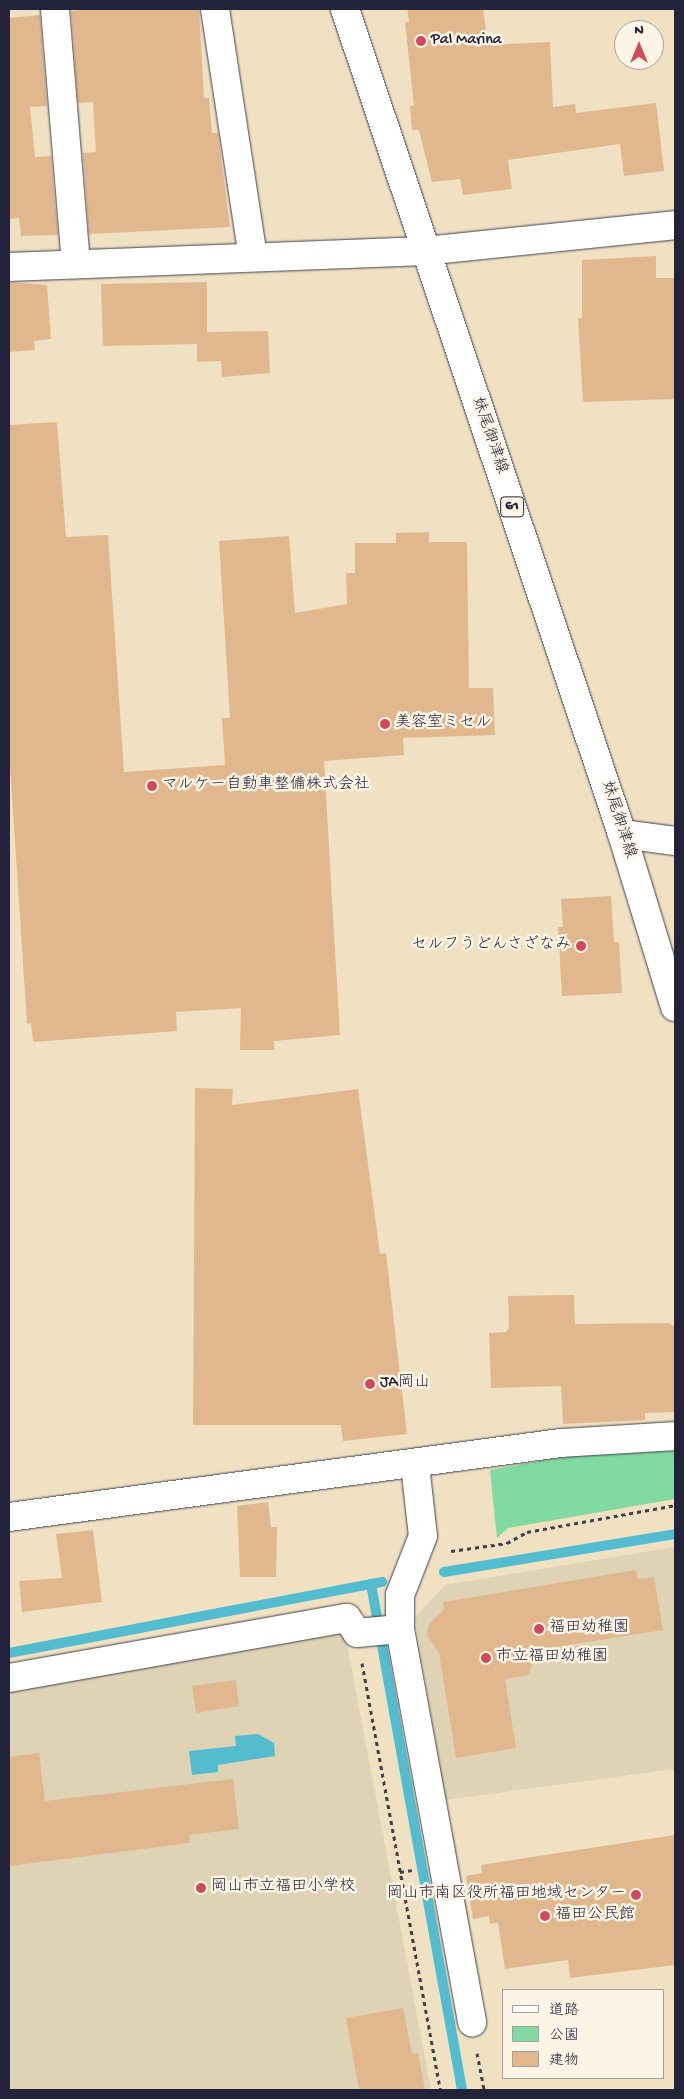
<!DOCTYPE html>
<html>
<head>
<meta charset="utf-8">
<style>
  body { margin:0 }
  #map { position:relative; width:684px; height:2099px; overflow:hidden; background:#f0e1c2; font-family:"Gochi Hand","Klee One",sans-serif }
  div>[style] { position:absolute }
  .built>* { inset:0; background:#dfd3b5 }
  .green>* { inset:0; background:#80daa1 }
  .water>* { inset:0; background:#53bdcf }
  .stream>* { height:10px; margin:-5px; padding:0 5px; transform-origin:5px; border-radius:5px; background:#53bdcf }
  .building>* { inset:0; background:#e1b88e }
  .path>* { height:3px; margin-top:-1.5px; transform-origin:0; background:repeating-linear-gradient(90deg,#413f4f 0 4px,transparent 0 8px) }
  .roads { filter:drop-shadow(0 0 1px #413f4f) drop-shadow(0 0 1px #413f4f) }
  .minor>* { height:28px; margin:-14px; padding:0 14px; transform-origin:14px; border-radius:14px; background:#fff }
  .major>* { height:28px; margin:-14px; padding:0 14px; transform-origin:14px; border-radius:14px; background:#fff }
  .dots>* { width:14px; height:14px; translate:-50% -50%; box-sizing:border-box; border:2px solid #fcf5e5; border-radius:50% }
  span { translate:-50% -50%; white-space:nowrap; text-align:center; line-height:1.15; -webkit-text-stroke:5px #fcf5e5; paint-order:stroke }
  .shield-label span { padding:1px 4px; background:#fcf5e5; border:1px solid; border-radius:4px; -webkit-text-stroke-width:0 }
  .shield-label { font-size:15px; color:#22223b; font-weight:700 }
  .poi-label { font-size:16px; color:#22223b }
  .left { translate:0 -50%; text-align:left }
  .right { translate:-100% -50%; text-align:right }
  .street-label { font-size:16px; color:#22223b }
  .frame { position:absolute; inset:0; border:10px solid #22223b; pointer-events:none }
  .legend { position:absolute; left:502px; top:1989px; width:162px; height:90px; box-sizing:border-box; background:#fcf5e5; border:1px solid #a5a1a1; margin:0; padding:6px 9px; list-style:none; font-size:15px; color:#22223b }
  .legend li { display:flex; align-items:center; gap:10px; height:25px }
  .legend b { width:25px; border:1px solid #a5a1a1 }
  .north { position:absolute; left:614px; top:20px; width:50px; height:50px; box-sizing:border-box; background:#fcf5e5; border:1px solid #a5a1a1; border-radius:50%; rotate:0deg; font-size:14px; font-weight:700; line-height:20px; text-align:center; color:#22223b }
  .north::after { content:''; display:block; margin:auto; width:18px; height:22px; background:#d1495b; clip-path:polygon(50% 0,100% 100%,50% 72%,0 100%) }
</style>
</head>
<body>
<div id="map">
  <div class="built">
    <i style="clip-path:polygon(675px 1547px,675px 1769px,445px 1800px,415px 1617px,445px 1585px)"></i>
    <i style="clip-path:polygon(344px 1628px,431px 2090px,9px 2090px,9px 1686px)"></i>
  </div>
  <div class="green">
    <i style="clip-path:polygon(675px 1450px,675px 1499px,508px 1528px,497px 1538px,490px 1470px,572px 1455px)"></i>
  </div>
  <div class="water">
    <i style="clip-path:polygon(258px 1734px,274px 1743px,275px 1756px,218px 1765px,218px 1772px,192px 1775px,189px 1751px,236px 1746px,235px 1736px)"></i>
  </div>
  <div class="stream">
    <i style="left:444px;top:1572px;width:234px;rotate:-9.3deg"></i>
    <i style="left:371px;top:1584px;width:514px;rotate:79.8deg"></i>
    <i style="left:9px;top:1653px;width:380px;rotate:-10.8deg"></i>
  </div>
  <div class="building">
    <i style="clip-path:polygon(94px 9px,199px 9px,204px 98px,209px 98px,212px 133px,218px 133px,230px 227px,89px 234px,83px 153px,96px 152px,93px 102px,78px 103px,71px 11px)"></i>
    <i style="clip-path:polygon(407px 9px,483px 9px,488px 45px,550px 42px,553px 107px,575px 104px,576px 113px,656px 103px,664px 171px,624px 176px,620px 144px,508px 160px,512px 189px,463px 195px,460px 179px,432px 182px,419px 130px,412px 130px,410px 106px,414px 106px,405px 22px,409px 22px)"></i>
    <i style="clip-path:polygon(40px 15px,47px 106px,30px 107px,35px 157px,51px 156px,58px 235px,21px 236px,19px 218px,9px 219px,9px 18px)"></i>
    <i style="clip-path:polygon(656px 256px,656px 278px,675px 278px,675px 399px,583px 402px,578px 318px,582px 318px,582px 260px)"></i>
    <i style="clip-path:polygon(9px 282px,47px 285px,51px 339px,34px 341px,35px 350px,9px 352px)"></i>
    <i style="clip-path:polygon(207px 282px,207px 332px,268px 331px,270px 373px,222px 377px,221px 361px,197px 362px,197px 344px,103px 346px,101px 284px)"></i>
    <i style="clip-path:polygon(57px 422px,66px 537px,108px 535px,124px 772px,225px 765px,222px 718px,230px 718px,219px 541px,289px 536px,295px 613px,347px 604px,346px 573px,355px 573px,355px 543px,396px 543px,396px 533px,429px 532px,429px 542px,467px 542px,469px 688px,493px 688px,495px 735px,403px 738px,404px 755px,324px 761px,340px 1035px,274px 1041px,274px 1050px,240px 1050px,241px 1008px,176px 1012px,177px 1031px,33px 1042px,31px 1023px,27px 1024px,9px 750px,9px 425px)"></i>
    <i style="clip-path:polygon(611px 896px,614px 942px,619px 942px,622px 993px,562px 996px,558px 927px,563px 927px,561px 899px)"></i>
    <i style="clip-path:polygon(195px 1088px,233px 1089px,232px 1105px,358px 1089px,380px 1254px,386px 1253px,407px 1434px,343px 1441px,341px 1425px,193px 1425px)"></i>
    <i style="clip-path:polygon(574px 1295px,575px 1324px,668px 1323px,675px 1326px,675px 1412px,645px 1413px,645px 1420px,563px 1424px,561px 1386px,491px 1388px,489px 1333px,506px 1332px,509px 1328px,508px 1296px)"></i>
    <i style="clip-path:polygon(268px 1502px,271px 1527px,277px 1527px,276px 1577px,240px 1577px,237px 1506px)"></i>
    <i style="clip-path:polygon(93px 1530px,102px 1602px,22px 1612px,19px 1581px,62px 1578px,56px 1534px)"></i>
    <i style="clip-path:polygon(636px 1570px,638px 1579px,654px 1577px,663px 1630px,537px 1650px,529px 1675px,505px 1679px,516px 1748px,456px 1758px,439px 1653px,427px 1635px,429px 1624px,444px 1609px,443px 1602px)"></i>
    <i style="clip-path:polygon(236px 1680px,239px 1706px,196px 1713px,192px 1686px)"></i>
    <i style="clip-path:polygon(39px 1753px,45px 1801px,233px 1779px,239px 1829px,189px 1835px,190px 1843px,9px 1866px,9px 1757px)"></i>
    <i style="clip-path:polygon(675px 1835px,675px 1965px,570px 1978px,568px 1960px,505px 1969px,498px 1923px,490px 1924px,489px 1916px,473px 1919px,466px 1876px,482px 1873px,481px 1865px)"></i>
    <i style="clip-path:polygon(403px 2008px,412px 2054px,418px 2053px,425px 2090px,359px 2090px,346px 2018px)"></i>
  </div>
  <div class="path">
    <i style="left:451px;top:1551px;width:57px;rotate:-8.1deg"></i>
    <i style="left:507px;top:1543px;width:23px;rotate:-29deg"></i>
    <i style="left:527px;top:1532px;width:150px;rotate:-10.3deg"></i>
    <i style="left:362px;top:1663px;width:434px;rotate:79.6deg"></i>
    <i style="left:400px;top:1872px;width:12px;rotate:-9deg"></i>
    <i style="left:477px;top:2053px;width:38px;rotate:79deg"></i>
  </div>
  <div class="roads">
    <div class="minor">
      <i style="left:55px;top:9px;width:256px;rotate:85.3deg"></i>
      <i style="left:215px;top:9px;width:251px;rotate:81.3deg"></i>
      <i style="left:9px;top:267px;width:416px;rotate:-2.2deg"></i>
      <i style="left:425px;top:251px;width:251px;rotate:-5.9deg"></i>
      <i style="left:622px;top:834px;width:53px;rotate:7.5deg"></i>
      <i style="left:415px;top:1465px;width:71px;rotate:83.6deg"></i>
      <i style="left:423px;top:1536px;width:63px;rotate:111.3deg"></i>
      <i style="left:400px;top:1595px;width:34px;rotate:90deg"></i>
      <i style="left:400px;top:1629px;width:400px;rotate:79.6deg"></i>
      <i style="left:9px;top:1517px;width:557px;rotate:-7.64deg"></i>
      <i style="left:561px;top:1443px;width:114px;rotate:-3.5deg"></i>
      <i style="left:9px;top:1678px;width:343px;rotate:-10.1deg"></i>
      <i style="left:347px;top:1618px;width:18px;rotate:56deg"></i>
      <i style="left:357px;top:1633px;width:43px;rotate:-5.3deg"></i>
    </div>
    <div class="major">
      <i style="left:345px;top:9px;width:870px;rotate:71.44deg"></i>
      <i style="left:622px;top:834px;width:181px;rotate:73deg"></i>
    </div>
  </div>
  <div class="dots">
    <i style="left:421px;top:41px;background:#d1495b"></i>
    <i style="left:385px;top:724px;background:#d1495b"></i>
    <i style="left:152px;top:786px;background:#d1495b"></i>
    <i style="left:581px;top:946px;background:#d1495b"></i>
    <i style="left:370px;top:1384px;background:#d1495b"></i>
    <i style="left:539px;top:1629px;background:#d1495b"></i>
    <i style="left:486px;top:1658px;background:#d1495b"></i>
    <i style="left:201px;top:1888px;background:#d1495b"></i>
    <i style="left:636px;top:1895px;background:#d1495b"></i>
    <i style="left:545px;top:1916px;background:#d1495b"></i>
  </div>
  <div class="shield-label">
    <span style="left:512px;top:507px">61</span>
  </div>
  <div class="poi-label">
    <span class="left" style="left:431px;top:41px">Pal Marina</span>
    <span class="left" style="left:395px;top:724px">美容室ミセル</span>
    <span class="left" style="left:162px;top:786px">マルケー自動車整備株式会社</span>
    <span class="right" style="left:571px;top:946px">セルフうどんさざなみ</span>
    <span class="left" style="left:380px;top:1384px">JA岡山</span>
    <span class="left" style="left:549px;top:1629px">福田幼稚園</span>
    <span class="left" style="left:496px;top:1658px">市立福田幼稚園</span>
    <span class="left" style="left:211px;top:1888px">岡山市立福田小学校</span>
    <span class="right" style="left:626px;top:1895px">岡山市南区役所福田地域センター</span>
    <span class="left" style="left:555px;top:1916px">福田公民館</span>
  </div>
  <div class="street-label">
    <span style="left:488px;top:436px;rotate:71deg">妹尾御津線</span>
    <span style="left:617px;top:820px;rotate:72deg">妹尾御津線</span>
  </div>
  <div class="frame"></div>
  <ul class="legend">
  <li><b style="height:6px;background:#fff"></b>道路</li>
  <li><b style="height:14px;background:#80daa1"></b>公園</li>
  <li><b style="height:14px;background:#e1b88e"></b>建物</li>
  </ul>
  <div class="north">N</div>
</div>
</body>
</html>
